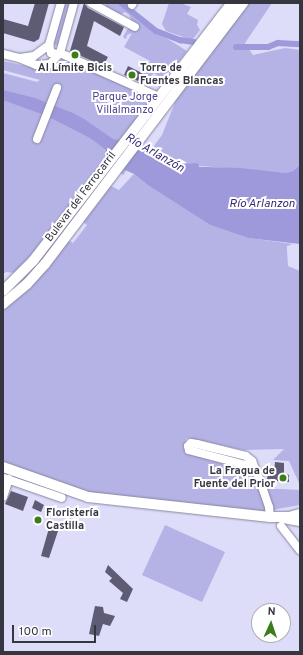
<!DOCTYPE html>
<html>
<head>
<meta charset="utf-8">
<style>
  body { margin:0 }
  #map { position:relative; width:303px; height:655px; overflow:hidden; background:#dddcf9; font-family:Overpass,sans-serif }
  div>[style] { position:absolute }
  .green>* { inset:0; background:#b5b2e6 }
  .water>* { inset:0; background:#9e99da }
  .canal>* { height:6px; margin:-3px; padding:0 3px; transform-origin:3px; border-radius:3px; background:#9e99da }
  .building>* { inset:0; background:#5d5c74 }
  .roads { filter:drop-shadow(0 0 1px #8786a1) drop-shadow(0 0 1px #8786a1) }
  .minor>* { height:8px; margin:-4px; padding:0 4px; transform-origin:4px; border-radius:4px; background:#fff }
  .major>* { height:10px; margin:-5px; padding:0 5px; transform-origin:5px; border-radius:5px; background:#fff }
  .dots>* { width:11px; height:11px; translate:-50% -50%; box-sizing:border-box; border:2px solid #fff; border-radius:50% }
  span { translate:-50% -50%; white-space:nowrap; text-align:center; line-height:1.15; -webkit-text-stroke:4px #fff; paint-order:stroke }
  .poi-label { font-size:11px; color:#363641; font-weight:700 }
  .left { translate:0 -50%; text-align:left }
  .right { translate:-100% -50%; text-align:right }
  .park-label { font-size:11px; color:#504492 }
  .street-label { font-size:11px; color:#363641 }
  .water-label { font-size:12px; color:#3a2b77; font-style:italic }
  .frame { position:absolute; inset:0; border:4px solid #363641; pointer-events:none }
  .north { position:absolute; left:251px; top:603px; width:40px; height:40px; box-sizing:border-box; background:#fff; border:1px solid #afafb3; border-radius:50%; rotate:3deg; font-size:11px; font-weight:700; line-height:16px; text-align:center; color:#363641 }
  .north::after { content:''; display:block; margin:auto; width:14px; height:18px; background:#3d7c1b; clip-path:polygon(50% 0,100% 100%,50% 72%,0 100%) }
  .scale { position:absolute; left:12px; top:625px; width:84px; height:18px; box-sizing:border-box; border:2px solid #363641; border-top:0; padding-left:5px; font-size:12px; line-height:14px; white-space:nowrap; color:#363641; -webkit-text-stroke:3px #fff; paint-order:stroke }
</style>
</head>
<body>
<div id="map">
  <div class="green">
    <i style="clip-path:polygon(64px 3px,70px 3px,58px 46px,53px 44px)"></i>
    <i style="clip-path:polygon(105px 3px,117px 3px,139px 21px,187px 51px,164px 80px,154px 73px,150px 77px,142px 73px,150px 61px,124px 47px,132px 33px,127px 35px,126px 39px,123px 37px,132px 21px,129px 15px,125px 12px,119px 15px,106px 7px)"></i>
    <i style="clip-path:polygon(169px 3px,180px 3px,191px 7px,187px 14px,198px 20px,197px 25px,200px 30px,192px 40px,166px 31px,162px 24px)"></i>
    <i style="clip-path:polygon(247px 3px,272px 3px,245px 43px,253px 55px,285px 48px,300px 50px,300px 165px,293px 171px,286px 173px,189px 165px,171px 166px,163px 155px,154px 146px,162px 135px,176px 100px)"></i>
    <i style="clip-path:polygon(63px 56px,155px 98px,188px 66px,136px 138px,145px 146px,123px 175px,104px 163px,27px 262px,16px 273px,6px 272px,3px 274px,3px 73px,37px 82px,40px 80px,3px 70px,3px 61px,45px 70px,57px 65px)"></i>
    <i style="clip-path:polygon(134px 174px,149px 186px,210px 225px,248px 238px,293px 244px,287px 246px,287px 250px,288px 266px,300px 271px,300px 485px,289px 461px,273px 460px,284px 449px,243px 450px,189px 438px,186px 439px,184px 449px,185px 452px,240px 469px,257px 481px,260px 488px,300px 490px,300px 505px,277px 509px,268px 513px,91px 493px,3px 463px,3px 308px,68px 240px,73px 243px,87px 225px,82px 221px,109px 185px,119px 190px)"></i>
    <i style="clip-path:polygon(165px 525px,225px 552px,202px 602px,142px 575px)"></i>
  </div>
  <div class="water">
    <i style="clip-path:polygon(3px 90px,35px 98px,73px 113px,84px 119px,113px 139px,122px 141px,135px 141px,171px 166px,240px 168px,286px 173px,293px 171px,300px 165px,300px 244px,248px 238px,210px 225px,149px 186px,134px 174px,123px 169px,117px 165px,112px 164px,105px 149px,90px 138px,47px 116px,3px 100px)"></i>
  </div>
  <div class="canal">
    <i style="left:121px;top:3px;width:45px;rotate:38.7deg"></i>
    <i style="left:156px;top:31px;width:26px;rotate:21deg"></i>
    <i style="left:180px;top:40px;width:14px;rotate:8deg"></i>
    <i style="left:236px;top:47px;width:32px"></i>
    <i style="left:268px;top:47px;width:11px;rotate:-22deg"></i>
    <i style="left:278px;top:43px;width:22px;rotate:3deg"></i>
    <i style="left:187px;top:167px;width:9px;rotate:-6deg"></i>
  </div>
  <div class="building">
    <i style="clip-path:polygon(35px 3px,49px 3px,39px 39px,34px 42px,3px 33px,3px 19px,28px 26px)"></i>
    <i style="clip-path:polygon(84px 3px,88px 8px,124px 27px,120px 36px,94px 21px,87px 46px,108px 57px,103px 66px,70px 51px)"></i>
    <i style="clip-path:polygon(128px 66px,142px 73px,138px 81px,124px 75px)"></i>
    <i style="clip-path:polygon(275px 462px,284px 463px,284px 473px,289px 475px,289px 482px,267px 480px,268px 472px,274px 472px)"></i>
    <i style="clip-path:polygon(11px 491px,28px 497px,23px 511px,5px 504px)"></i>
    <i style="clip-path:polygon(35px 500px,44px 505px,41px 512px,32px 508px)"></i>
    <i style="clip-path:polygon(49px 528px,58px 531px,49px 558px,41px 556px)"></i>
    <i style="clip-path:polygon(108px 565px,133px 589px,127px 602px,120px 599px,123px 593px,109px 581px,112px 578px,105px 572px)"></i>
    <i style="clip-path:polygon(95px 606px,103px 607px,104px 613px,115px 616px,110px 626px,103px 624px,99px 636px,89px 634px)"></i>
  </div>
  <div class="roads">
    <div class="minor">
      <i style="left:91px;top:3px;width:50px;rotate:28.6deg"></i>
      <i style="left:132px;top:5px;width:2px;rotate:-63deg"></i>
      <i style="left:60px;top:53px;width:108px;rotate:24deg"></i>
      <i style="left:3px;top:54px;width:16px;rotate:14deg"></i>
      <i style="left:19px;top:58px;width:18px;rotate:22deg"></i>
      <i style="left:36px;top:65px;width:14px;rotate:-4deg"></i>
      <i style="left:50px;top:64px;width:15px;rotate:-48deg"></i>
      <i style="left:60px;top:53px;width:52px;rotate:-74.4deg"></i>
      <i style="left:59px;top:54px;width:8px;rotate:-173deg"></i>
      <i style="left:51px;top:53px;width:8px;rotate:-104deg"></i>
      <i style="left:49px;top:45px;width:44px;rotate:-74.1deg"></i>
      <i style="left:20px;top:58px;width:14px;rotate:-8deg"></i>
      <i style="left:34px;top:56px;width:19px;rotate:-36deg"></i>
      <i style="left:37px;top:139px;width:55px;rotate:-68.6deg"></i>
      <i style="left:256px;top:471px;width:12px;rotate:-149deg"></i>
      <i style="left:246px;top:465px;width:59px;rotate:-165.3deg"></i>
      <i style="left:189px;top:450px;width:4px;rotate:-104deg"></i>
      <i style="left:188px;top:446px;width:4px;rotate:-45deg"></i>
      <i style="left:191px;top:443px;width:6px;rotate:9deg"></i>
      <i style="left:197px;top:444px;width:50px;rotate:13.8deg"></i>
      <i style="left:246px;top:456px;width:8px;rotate:40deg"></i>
      <i style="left:252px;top:461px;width:18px;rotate:68deg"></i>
      <i style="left:259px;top:478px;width:31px;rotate:71deg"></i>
      <i style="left:269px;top:507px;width:10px;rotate:84deg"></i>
      <i style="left:4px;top:478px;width:61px;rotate:19deg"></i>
      <i style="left:3px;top:497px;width:19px;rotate:-72deg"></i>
      <i style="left:283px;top:519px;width:17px;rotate:10deg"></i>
      <i style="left:281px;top:526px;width:31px;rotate:52deg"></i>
    </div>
    <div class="major">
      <i style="left:3px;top:291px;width:42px;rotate:-45deg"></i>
      <i style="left:33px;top:261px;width:326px;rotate:-52.4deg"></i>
      <i style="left:3px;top:304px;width:31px;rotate:-40deg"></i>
      <i style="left:27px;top:284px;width:27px;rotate:-48deg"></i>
      <i style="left:45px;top:264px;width:328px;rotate:-52.8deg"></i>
      <i style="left:3px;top:467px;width:90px;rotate:19.4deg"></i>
      <i style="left:88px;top:497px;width:183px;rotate:6.3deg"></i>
      <i style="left:270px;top:517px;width:19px"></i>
      <i style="left:289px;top:517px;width:11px;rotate:-15deg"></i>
    </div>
  </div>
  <div class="dots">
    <i style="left:75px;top:55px;background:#3d7c1b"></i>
    <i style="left:132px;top:75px;background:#3d7c1b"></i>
    <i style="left:283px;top:478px;background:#3d7c1b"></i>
    <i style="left:38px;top:520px;background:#3d7c1b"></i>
  </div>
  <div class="poi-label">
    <span style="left:75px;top:68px">Al Límite Bicis</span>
    <span class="left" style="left:140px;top:75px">Torre de<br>Fuentes Blancas</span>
    <span class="right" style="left:275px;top:478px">La Fragua de<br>Fuente del Prior</span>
    <span class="left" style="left:46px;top:520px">Floristería<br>Castilla</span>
  </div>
  <div class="park-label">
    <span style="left:125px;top:104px">Parque Jorge<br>Villalmanzo</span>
  </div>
  <div class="street-label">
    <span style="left:81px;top:197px;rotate:-53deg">Bulevar del Ferrocarril</span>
  </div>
  <div class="water-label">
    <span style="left:154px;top:154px;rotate:30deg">Río Arlanzón</span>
    <span style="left:262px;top:205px">Río Arlanzon</span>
  </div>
  <div class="frame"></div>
  <div class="north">N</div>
  <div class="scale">100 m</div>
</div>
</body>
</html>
